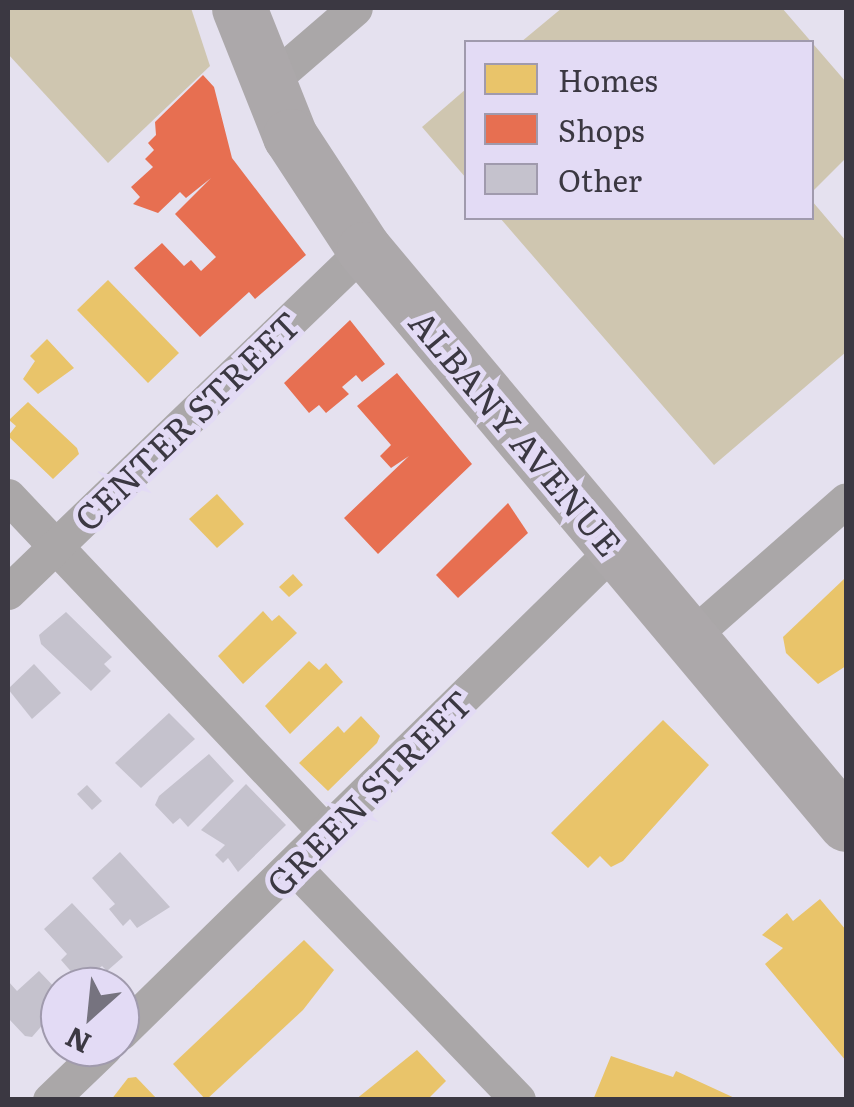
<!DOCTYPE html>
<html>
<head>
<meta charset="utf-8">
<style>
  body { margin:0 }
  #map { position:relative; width:854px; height:1107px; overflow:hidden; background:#e5e1ef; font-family:Literata,serif }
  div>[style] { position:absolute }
  .green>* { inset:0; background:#cfc6b0 }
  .homes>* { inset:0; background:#e9c46a }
  .shops>* { inset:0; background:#e76f51 }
  .building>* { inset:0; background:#c5c2cd }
  .minor>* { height:35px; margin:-17.5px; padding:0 17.5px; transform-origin:17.5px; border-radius:17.5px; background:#aaa7a8 }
  .trunk>* { height:55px; margin:-27.5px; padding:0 27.5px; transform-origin:27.5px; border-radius:27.5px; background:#aca8aa }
  span { translate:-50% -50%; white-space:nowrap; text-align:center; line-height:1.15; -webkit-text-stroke:10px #e3dbf5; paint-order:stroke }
  .street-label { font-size:35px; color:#3b3842 }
  .frame { position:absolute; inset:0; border:10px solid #3b3842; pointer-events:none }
  .legend { position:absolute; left:464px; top:40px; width:350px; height:180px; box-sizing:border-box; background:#e3dbf5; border:2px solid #a09aad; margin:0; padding:12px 18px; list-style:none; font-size:30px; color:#3b3842 }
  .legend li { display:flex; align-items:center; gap:20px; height:50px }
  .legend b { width:50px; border:2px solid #a09aad }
  .north { position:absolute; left:40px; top:967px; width:100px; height:100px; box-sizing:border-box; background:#e3dbf5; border:2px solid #a09aad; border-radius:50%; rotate:207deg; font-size:28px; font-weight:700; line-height:40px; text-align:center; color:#3b3842 }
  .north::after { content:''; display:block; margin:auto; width:35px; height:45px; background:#76737f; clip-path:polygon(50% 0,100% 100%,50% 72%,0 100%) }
</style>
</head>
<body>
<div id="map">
  <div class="green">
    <i style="clip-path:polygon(8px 8px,191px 8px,210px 66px,108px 163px,8px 54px)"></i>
    <i style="clip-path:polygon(562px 8px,782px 8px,846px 82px,846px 158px,812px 192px,812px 42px,521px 42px)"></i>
    <i style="clip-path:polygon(466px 89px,466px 178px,422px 127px)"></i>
    <i style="clip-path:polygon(812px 201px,846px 241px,846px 352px,714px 465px,500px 218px,812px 218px)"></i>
  </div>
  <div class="homes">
    <i style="clip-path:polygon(108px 280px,179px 353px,148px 383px,77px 310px)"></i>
    <i style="clip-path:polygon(47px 339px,74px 368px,38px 394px,23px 379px,35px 361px,30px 356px)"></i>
    <i style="clip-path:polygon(28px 402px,77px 448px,79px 454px,53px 479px,8px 436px,16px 426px,9px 420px)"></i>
    <i style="clip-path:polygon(217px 494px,244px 524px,217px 548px,189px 519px)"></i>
    <i style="clip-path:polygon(293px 574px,303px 585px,289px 597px,279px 587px)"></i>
    <i style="clip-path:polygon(844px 579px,846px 666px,818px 684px,786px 653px,783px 637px)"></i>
    <i style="clip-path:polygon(263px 611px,272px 621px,279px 615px,297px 633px,243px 684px,218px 656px)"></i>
    <i style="clip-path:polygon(309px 661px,319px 670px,326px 663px,343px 682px,290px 734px,265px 706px)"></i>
    <i style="clip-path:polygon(361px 716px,380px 736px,377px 743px,328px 791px,299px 763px,338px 726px,344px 733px)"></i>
    <i style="clip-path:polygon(663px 720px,709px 765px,623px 861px,611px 867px,600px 856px,588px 868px,551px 833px)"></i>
    <i style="clip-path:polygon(820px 899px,846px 930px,846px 1061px,765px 964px,783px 948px,762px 935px,787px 913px,793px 921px)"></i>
    <i style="clip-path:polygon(304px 940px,334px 970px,303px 1010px,206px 1100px,173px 1064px)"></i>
    <i style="clip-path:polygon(417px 1050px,446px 1081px,427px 1100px,355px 1100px)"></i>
    <i style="clip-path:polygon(611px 1056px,673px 1077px,676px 1071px,739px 1100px,593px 1100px)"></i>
    <i style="clip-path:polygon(136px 1077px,158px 1100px,111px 1100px,128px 1078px)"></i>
  </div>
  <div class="shops">
    <i style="clip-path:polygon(203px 75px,214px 87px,232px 158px,306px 255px,255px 299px,249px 292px,200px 337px,134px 268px,162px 243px,184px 266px,191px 260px,201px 271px,216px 257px,175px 214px,211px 178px,186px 198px,180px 192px,158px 213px,133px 204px,140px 197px,131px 187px,153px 167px,145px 159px,154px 150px,148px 143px,156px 135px,155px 122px)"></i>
    <i style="clip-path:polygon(350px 320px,385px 364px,362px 382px,356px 375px,342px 387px,349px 394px,326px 413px,319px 405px,309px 413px,284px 383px)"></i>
    <i style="clip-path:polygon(397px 373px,472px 464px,378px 554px,344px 518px,409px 456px,391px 468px,380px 456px,391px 445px,357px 406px)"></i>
    <i style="clip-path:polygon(508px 503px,528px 533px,458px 598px,436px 575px)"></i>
  </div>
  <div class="building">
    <i style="clip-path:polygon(66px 612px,112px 657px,104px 664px,111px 671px,91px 691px,41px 644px,39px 635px)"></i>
    <i style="clip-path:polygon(34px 664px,61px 693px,32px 719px,8px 689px)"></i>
    <i style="clip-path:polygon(169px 713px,195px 739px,141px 788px,115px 763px)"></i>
    <i style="clip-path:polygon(209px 754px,234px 781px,188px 827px,180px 818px,173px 824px,155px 805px,159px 796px)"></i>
    <i style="clip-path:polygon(246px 784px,286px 825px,238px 872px,228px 858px,223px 863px,215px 855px,225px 845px,201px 830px)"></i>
    <i style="clip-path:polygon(87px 785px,102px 801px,92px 810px,77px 794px)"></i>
    <i style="clip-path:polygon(120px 852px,170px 907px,137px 928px,130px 919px,123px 926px,109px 909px,115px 904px,92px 878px)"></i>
    <i style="clip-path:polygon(72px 903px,123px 957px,107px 971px,102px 966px,89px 978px,82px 970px,75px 976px,61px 960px,67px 954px,44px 929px)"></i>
    <i style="clip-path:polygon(39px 971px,60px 993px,60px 1005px,32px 1037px,25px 1036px,8px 1018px,8px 981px,17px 991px)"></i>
  </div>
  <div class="minor">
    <i style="left:267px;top:84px;width:116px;rotate:-40.8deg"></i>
    <i style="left:8px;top:496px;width:463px;rotate:46.6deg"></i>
    <i style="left:8px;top:592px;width:494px;rotate:-43.9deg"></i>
    <i style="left:688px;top:639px;width:210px;rotate:-41.3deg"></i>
    <i style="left:294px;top:867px;width:323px;rotate:46.1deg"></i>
    <i style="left:120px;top:1033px;width:692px;rotate:-44.41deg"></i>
    <i style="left:50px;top:1100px;width:76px;rotate:-43.9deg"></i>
  </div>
  <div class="trunk">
    <i style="left:239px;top:8px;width:138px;rotate:68.3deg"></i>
    <i style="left:290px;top:136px;width:135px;rotate:56.8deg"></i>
    <i style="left:364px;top:249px;width:750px;rotate:50.03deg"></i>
  </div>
  <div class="street-label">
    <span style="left:186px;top:420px;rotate:-44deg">CENTER STREET</span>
    <span style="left:517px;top:432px;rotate:50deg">ALBANY AVENUE</span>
    <span style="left:368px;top:792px;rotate:-45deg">GREEN STREET</span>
  </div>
  <div class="frame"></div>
  <ul class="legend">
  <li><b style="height:28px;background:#e9c46a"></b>Homes</li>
  <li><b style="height:28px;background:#e76f51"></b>Shops</li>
  <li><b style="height:28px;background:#c5c2cd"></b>Other</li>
  </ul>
  <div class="north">N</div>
</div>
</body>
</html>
